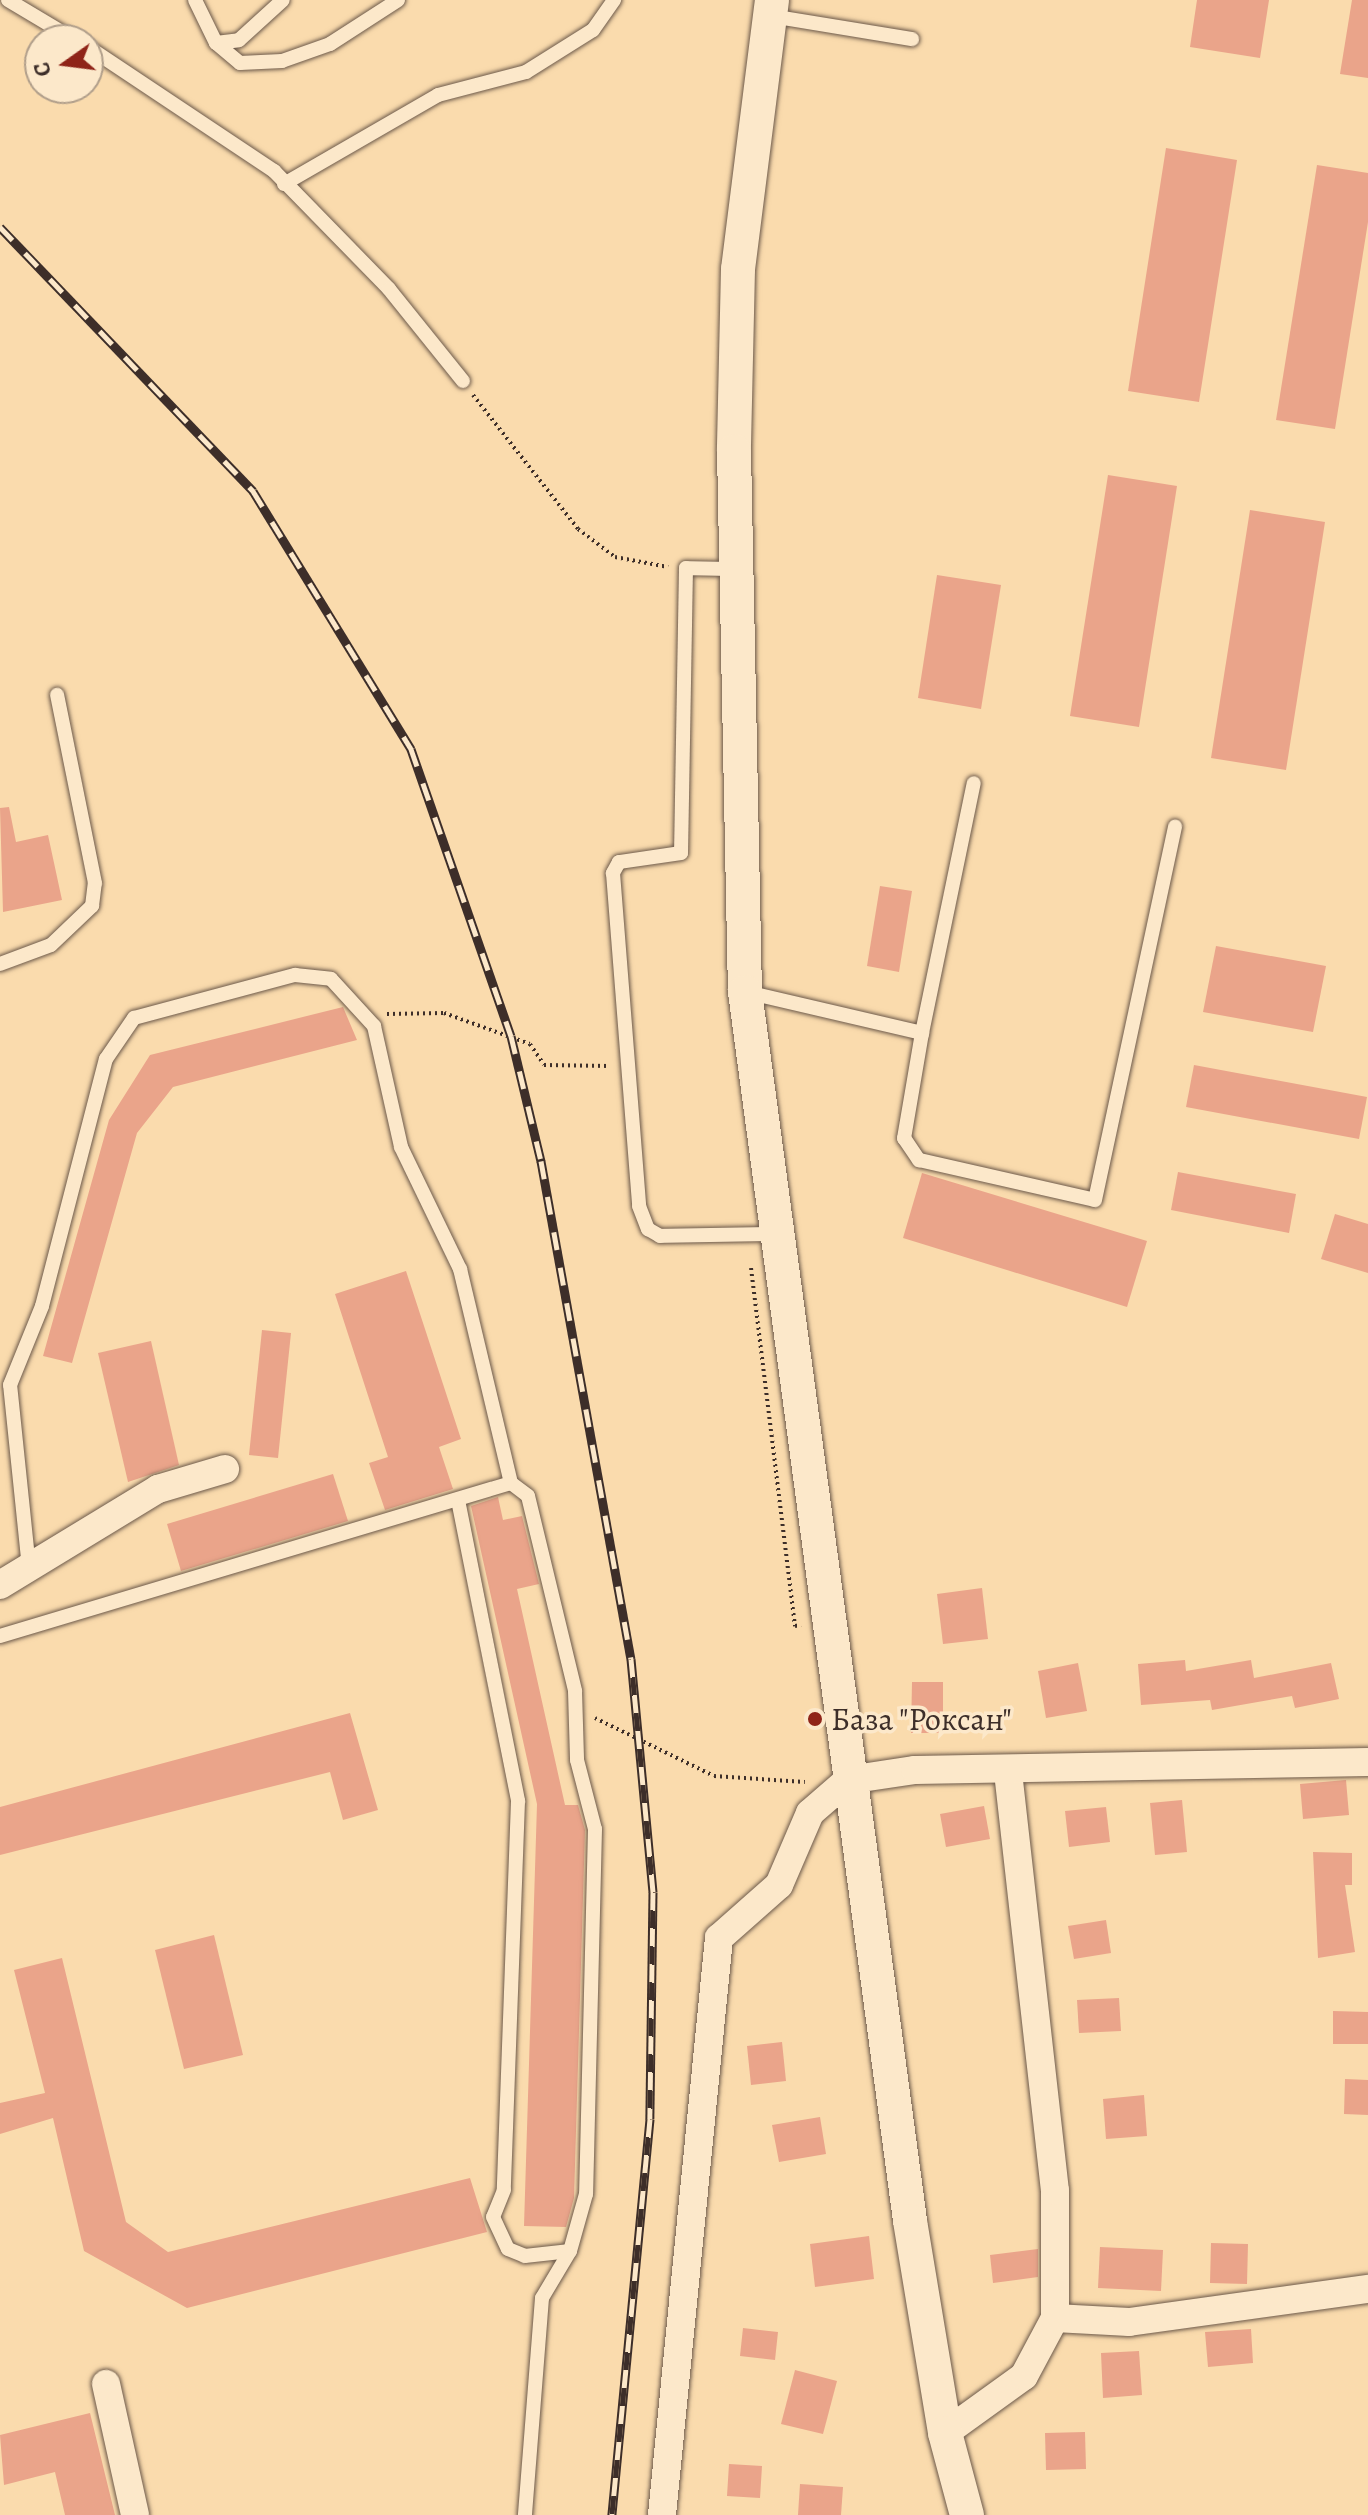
<!DOCTYPE html>
<html>
<head>
<meta charset="utf-8">
<style>
  body { margin:0 }
  #map { position:relative; width:1368px; height:2515px; overflow:hidden; background:#fadbad; font-family:Alegreya,serif }
  div>[style] { position:absolute }
  .building>* { inset:0; background:#eaa48a }
  .path>* { height:4px; margin-top:-2px; transform-origin:0; background:repeating-linear-gradient(90deg,#3d2e29 0 2px,transparent 0 6px) }
  .roads { filter:drop-shadow(0 0 2px #6c594a) drop-shadow(0 0 2px #6c594a) }
  .service>* { height:14px; margin:-7px; padding:0 7px; transform-origin:7px; border-radius:7px; background:#fce8ca }
  .minor>* { height:28px; margin:-14px; padding:0 14px; transform-origin:14px; border-radius:14px; background:#fce8ca }
  .tertiary>* { height:34px; margin:-17px; padding:0 17px; transform-origin:17px; border-radius:17px; background:#fce8ca }
  .rail>* { height:9px; margin-top:-4.5px; transform-origin:0; background:repeating-linear-gradient(90deg,#fce8ca 0 18px,#3d2e29 0 36px); box-sizing:border-box; border-block:2px solid #3d2e29 }
  .dots>* { width:22px; height:22px; translate:-50% -50%; box-sizing:border-box; border:4px solid #fce8ca; border-radius:50% }
  span { translate:-50% -50%; white-space:nowrap; text-align:center; line-height:1.15; -webkit-text-stroke:7px #fce8ca; paint-order:stroke }
  .poi-label { font-size:32px; color:#3d2e29 }
  .left { translate:0 -50%; text-align:left }
  .north { position:absolute; left:24px; top:24px; width:80px; height:80px; box-sizing:border-box; background:#fce8ca; border:2px solid #b09e8a; border-radius:50%; rotate:256deg; font-size:22px; font-weight:700; line-height:32px; text-align:center; color:#3d2e29 }
  .north::after { content:''; display:block; margin:auto; width:28px; height:36px; background:#8f2418; clip-path:polygon(50% 0,100% 100%,50% 72%,0 100%) }
</style>
</head>
<body>
<div id="map">
  <div class="building">
    <i style="clip-path:polygon(1197px 0,1269px 0,1260px 58px,1190px 47px)"></i>
    <i style="clip-path:polygon(1352px 0,1368px 0,1368px 78px,1340px 74px)"></i>
    <i style="clip-path:polygon(1166px 148px,1237px 160px,1199px 402px,1128px 391px)"></i>
    <i style="clip-path:polygon(1317px 165px,1368px 173px,1368px 222px,1335px 429px,1276px 420px)"></i>
    <i style="clip-path:polygon(1108px 475px,1177px 486px,1139px 727px,1070px 716px)"></i>
    <i style="clip-path:polygon(1250px 510px,1325px 522px,1286px 770px,1211px 758px)"></i>
    <i style="clip-path:polygon(937px 575px,1001px 585px,981px 709px,918px 698px)"></i>
    <i style="clip-path:polygon(9px 807px,16px 842px,48px 835px,62px 900px,3px 912px,0 808px)"></i>
    <i style="clip-path:polygon(880px 886px,912px 891px,899px 972px,867px 966px)"></i>
    <i style="clip-path:polygon(1216px 946px,1326px 966px,1313px 1032px,1203px 1012px)"></i>
    <i style="clip-path:polygon(343px 1007px,357px 1040px,173px 1087px,137px 1133px,72px 1363px,43px 1356px,109px 1120px,150px 1055px)"></i>
    <i style="clip-path:polygon(1194px 1065px,1367px 1097px,1359px 1139px,1186px 1107px)"></i>
    <i style="clip-path:polygon(1178px 1172px,1296px 1194px,1289px 1233px,1171px 1210px)"></i>
    <i style="clip-path:polygon(922px 1173px,1147px 1241px,1127px 1307px,903px 1238px)"></i>
    <i style="clip-path:polygon(1335px 1214px,1368px 1224px,1368px 1273px,1321px 1259px)"></i>
    <i style="clip-path:polygon(406px 1271px,461px 1439px,439px 1447px,453px 1489px,385px 1510px,369px 1463px,388px 1457px,335px 1294px)"></i>
    <i style="clip-path:polygon(262px 1330px,291px 1333px,278px 1458px,249px 1455px)"></i>
    <i style="clip-path:polygon(151px 1341px,179px 1465px,128px 1482px,98px 1353px)"></i>
    <i style="clip-path:polygon(333px 1474px,348px 1521px,181px 1571px,167px 1524px)"></i>
    <i style="clip-path:polygon(498px 1497px,503px 1520px,522px 1516px,539px 1584px,517px 1589px,565px 1805px,578px 1805px,585px 1830px,574px 2198px,566px 2227px,524px 2226px,537px 1804px,471px 1506px)"></i>
    <i style="clip-path:polygon(982px 1588px,988px 1639px,943px 1644px,937px 1594px)"></i>
    <i style="clip-path:polygon(1185px 1660px,1186px 1671px,1251px 1660px,1254px 1678px,1331px 1663px,1339px 1699px,1295px 1708px,1292px 1696px,1212px 1710px,1210px 1700px,1141px 1705px,1138px 1664px)"></i>
    <i style="clip-path:polygon(1078px 1663px,1087px 1711px,1046px 1718px,1038px 1671px)"></i>
    <i style="clip-path:polygon(912px 1682px,943px 1682px,943px 1733px,911px 1733px)"></i>
    <i style="clip-path:polygon(350px 1713px,378px 1810px,343px 1820px,330px 1772px,0 1855px,0 1807px)"></i>
    <i style="clip-path:polygon(1346px 1780px,1349px 1815px,1303px 1819px,1300px 1784px)"></i>
    <i style="clip-path:polygon(1182px 1800px,1187px 1852px,1155px 1855px,1150px 1803px)"></i>
    <i style="clip-path:polygon(984px 1806px,990px 1839px,946px 1847px,940px 1814px)"></i>
    <i style="clip-path:polygon(1106px 1807px,1110px 1842px,1069px 1847px,1065px 1811px)"></i>
    <i style="clip-path:polygon(1313px 1852px,1352px 1853px,1352px 1885px,1345px 1885px,1355px 1952px,1318px 1958px)"></i>
    <i style="clip-path:polygon(1106px 1920px,1111px 1953px,1074px 1959px,1068px 1926px)"></i>
    <i style="clip-path:polygon(214px 1935px,243px 2055px,184px 2069px,155px 1950px)"></i>
    <i style="clip-path:polygon(62px 1958px,126px 2222px,168px 2252px,470px 2178px,487px 2232px,187px 2308px,84px 2251px,53px 2118px,0 2134px,0 2103px,45px 2093px,14px 1970px)"></i>
    <i style="clip-path:polygon(1119px 1998px,1121px 2031px,1079px 2033px,1077px 2000px)"></i>
    <i style="clip-path:polygon(1333px 2011px,1368px 2012px,1368px 2044px,1333px 2044px)"></i>
    <i style="clip-path:polygon(782px 2042px,786px 2081px,751px 2085px,747px 2046px)"></i>
    <i style="clip-path:polygon(1345px 2079px,1368px 2080px,1368px 2115px,1344px 2114px)"></i>
    <i style="clip-path:polygon(1144px 2095px,1147px 2136px,1106px 2139px,1103px 2099px)"></i>
    <i style="clip-path:polygon(820px 2117px,826px 2154px,779px 2162px,772px 2125px)"></i>
    <i style="clip-path:polygon(869px 2236px,874px 2279px,815px 2287px,810px 2244px)"></i>
    <i style="clip-path:polygon(1211px 2243px,1248px 2244px,1247px 2284px,1210px 2283px)"></i>
    <i style="clip-path:polygon(1100px 2247px,1163px 2250px,1161px 2291px,1098px 2288px)"></i>
    <i style="clip-path:polygon(1038px 2249px,1038px 2277px,993px 2283px,990px 2255px)"></i>
    <i style="clip-path:polygon(743px 2328px,778px 2332px,775px 2360px,740px 2356px)"></i>
    <i style="clip-path:polygon(1251px 2329px,1253px 2363px,1208px 2367px,1205px 2332px)"></i>
    <i style="clip-path:polygon(1139px 2351px,1142px 2395px,1103px 2398px,1101px 2353px)"></i>
    <i style="clip-path:polygon(795px 2370px,837px 2381px,823px 2434px,781px 2424px)"></i>
    <i style="clip-path:polygon(90px 2413px,115px 2515px,65px 2515px,55px 2472px,4px 2485px,0 2435px)"></i>
    <i style="clip-path:polygon(1085px 2432px,1086px 2469px,1046px 2470px,1045px 2433px)"></i>
    <i style="clip-path:polygon(729px 2464px,762px 2466px,760px 2498px,727px 2496px)"></i>
    <i style="clip-path:polygon(800px 2484px,843px 2487px,841px 2515px,798px 2515px)"></i>
  </div>
  <div class="path">
    <i style="left:473px;top:395px;width:170px;rotate:51.9deg"></i>
    <i style="left:578px;top:529px;width:46px;rotate:37.1deg"></i>
    <i style="left:615px;top:557px;width:54px;rotate:10.7deg"></i>
    <i style="left:387px;top:1014px;width:57px;rotate:-1deg"></i>
    <i style="left:444px;top:1013px;width:91px;rotate:19.8deg"></i>
    <i style="left:530px;top:1044px;width:25px;rotate:56deg"></i>
    <i style="left:544px;top:1065px;width:66px;rotate:0.9deg"></i>
    <i style="left:751px;top:1268px;width:361px;rotate:83deg"></i>
    <i style="left:795px;top:1626px;width:6px;rotate:-9deg"></i>
    <i style="left:595px;top:1718px;width:132px;rotate:26deg"></i>
    <i style="left:714px;top:1776px;width:91px;rotate:3.8deg"></i>
  </div>
  <div class="roads">
    <div class="service">
      <i style="left:8px;top:0;width:78px;rotate:30.8deg"></i>
      <i style="left:195px;top:0;width:48px;rotate:64deg"></i>
      <i style="left:216px;top:43px;width:23px;rotate:-7deg"></i>
      <i style="left:239px;top:40px;width:59px;rotate:-42.3deg"></i>
      <i style="left:771px;top:16px;width:143px;rotate:9.3deg"></i>
      <i style="left:216px;top:43px;width:31px;rotate:40deg"></i>
      <i style="left:240px;top:63px;width:42px;rotate:-2.7deg"></i>
      <i style="left:282px;top:61px;width:51px;rotate:-19.5deg"></i>
      <i style="left:330px;top:44px;width:81px;rotate:-32.9deg"></i>
      <i style="left:88px;top:47px;width:224px;rotate:33.7deg"></i>
      <i style="left:274px;top:171px;width:165px;rotate:45.7deg"></i>
      <i style="left:389px;top:289px;width:118px;rotate:51.2deg"></i>
      <i style="left:284px;top:184px;width:178px;rotate:-30deg"></i>
      <i style="left:438px;top:95px;width:91px;rotate:-14.6deg"></i>
      <i style="left:526px;top:72px;width:79px;rotate:-32.1deg"></i>
      <i style="left:593px;top:30px;width:37px;rotate:-55deg"></i>
      <i style="left:736px;top:569px;width:50px;rotate:-178.9deg"></i>
      <i style="left:686px;top:568px;width:285px;rotate:91deg"></i>
      <i style="left:681px;top:853px;width:63px;rotate:171.7deg"></i>
      <i style="left:619px;top:862px;width:13px;rotate:119deg"></i>
      <i style="left:613px;top:873px;width:334px;rotate:85.5deg"></i>
      <i style="left:639px;top:1206px;width:25px;rotate:69deg"></i>
      <i style="left:648px;top:1229px;width:14px;rotate:30deg"></i>
      <i style="left:660px;top:1236px;width:116px;rotate:-1deg"></i>
      <i style="left:0;top:964px;width:54px;rotate:-20.4deg"></i>
      <i style="left:51px;top:945px;width:57px;rotate:-43.6deg"></i>
      <i style="left:92px;top:906px;width:23px;rotate:-83deg"></i>
      <i style="left:95px;top:883px;width:192px;rotate:-101.4deg"></i>
      <i style="left:746px;top:992px;width:181px;rotate:13.1deg"></i>
      <i style="left:922px;top:1033px;width:107px;rotate:99.7deg"></i>
      <i style="left:904px;top:1138px;width:27px;rotate:56deg"></i>
      <i style="left:919px;top:1160px;width:180px;rotate:12.8deg"></i>
      <i style="left:1095px;top:1200px;width:382px;rotate:-77.9deg"></i>
      <i style="left:922px;top:1033px;width:255px;rotate:-78.3deg"></i>
      <i style="left:458px;top:1500px;width:307px;rotate:78.7deg"></i>
      <i style="left:518px;top:1801px;width:389px;rotate:92.1deg"></i>
      <i style="left:504px;top:2190px;width:29px;rotate:112deg"></i>
      <i style="left:493px;top:2217px;width:35px;rotate:65deg"></i>
      <i style="left:508px;top:2249px;width:18px;rotate:22deg"></i>
      <i style="left:525px;top:2256px;width:45px;rotate:-6.3deg"></i>
      <i style="left:29px;top:1568px;width:184px;rotate:-95.9deg"></i>
      <i style="left:10px;top:1385px;width:85px;rotate:-67.9deg"></i>
      <i style="left:42px;top:1306px;width:255px;rotate:-75.5deg"></i>
      <i style="left:106px;top:1059px;width:50px;rotate:-55.7deg"></i>
      <i style="left:134px;top:1018px;width:167px;rotate:-15deg"></i>
      <i style="left:295px;top:975px;width:36px;rotate:6deg"></i>
      <i style="left:331px;top:979px;width:64px;rotate:47.5deg"></i>
      <i style="left:374px;top:1026px;width:124px;rotate:77.4deg"></i>
      <i style="left:401px;top:1147px;width:136px;rotate:64.2deg"></i>
      <i style="left:460px;top:1269px;width:220px;rotate:76.6deg"></i>
      <i style="left:0;top:1636px;width:533px;rotate:-16.67deg"></i>
      <i style="left:511px;top:1483px;width:21px;rotate:37deg"></i>
      <i style="left:528px;top:1496px;width:201px;rotate:76.4deg"></i>
      <i style="left:575px;top:1691px;width:69px;rotate:88.3deg"></i>
      <i style="left:577px;top:1760px;width:71px;rotate:75.4deg"></i>
      <i style="left:595px;top:1829px;width:365px;rotate:91.4deg"></i>
      <i style="left:586px;top:2194px;width:59px;rotate:105.7deg"></i>
      <i style="left:570px;top:2251px;width:55px;rotate:120.8deg"></i>
      <i style="left:542px;top:2298px;width:218px;rotate:94.5deg"></i>
    </div>
    <div class="minor">
      <i style="left:0;top:1585px;width:185px;rotate:-31.3deg"></i>
      <i style="left:158px;top:1489px;width:70px;rotate:-16.6deg"></i>
      <i style="left:1055px;top:2318px;width:74px;rotate:3.1deg"></i>
      <i style="left:1129px;top:2322px;width:241px;rotate:-7.9deg"></i>
      <i style="left:106px;top:2384px;width:134px;rotate:77.5deg"></i>
      <i style="left:945px;top:2433px;width:97px;rotate:-35.8deg"></i>
      <i style="left:1024px;top:2376px;width:66px;rotate:-61.9deg"></i>
      <i style="left:1055px;top:2318px;width:127px;rotate:-90deg"></i>
      <i style="left:1055px;top:2191px;width:420px;rotate:-96.4deg"></i>
      <i style="left:662px;top:2515px;width:580px;rotate:-84.36deg"></i>
      <i style="left:719px;top:1938px;width:80px;rotate:-41.5deg"></i>
      <i style="left:779px;top:1885px;width:78px;rotate:-66.7deg"></i>
      <i style="left:810px;top:1813px;width:50px;rotate:-41deg"></i>
      <i style="left:848px;top:1780px;width:68px;rotate:-8.5deg"></i>
      <i style="left:915px;top:1770px;width:453px;rotate:-1deg"></i>
    </div>
    <div class="tertiary">
      <i style="left:772px;top:0;width:271px;rotate:97.2deg"></i>
      <i style="left:738px;top:269px;width:182px;rotate:91.3deg"></i>
      <i style="left:734px;top:451px;width:541px;rotate:88.84deg"></i>
      <i style="left:745px;top:992px;width:1240px;rotate:82.35deg"></i>
      <i style="left:910px;top:2221px;width:215px;rotate:80.6deg"></i>
      <i style="left:945px;top:2433px;width:85px;rotate:75deg"></i>
    </div>
  </div>
  <div class="rail">
    <i style="left:0;top:227px;width:366px;rotate:46.2deg"></i>
    <i style="left:253px;top:491px;width:303px;rotate:58.5deg"></i>
    <i style="left:411px;top:749px;width:304px;rotate:70.8deg"></i>
    <i style="left:511px;top:1036px;width:129px;rotate:76.5deg"></i>
    <i style="left:541px;top:1161px;width:506px;rotate:79.76deg"></i>
    <i style="left:631px;top:1659px;width:234px;rotate:84.6deg"></i>
    <i style="left:653px;top:1892px;width:227px;rotate:90.8deg"></i>
    <i style="left:650px;top:2119px;width:398px;rotate:95.5deg"></i>
  </div>
  <div class="dots">
    <i style="left:815px;top:1719px;background:#8f2418"></i>
  </div>
  <div class="poi-label">
    <span class="left" style="left:831px;top:1719px">База "Роксан"</span>
  </div>
  <div class="north">С</div>
</div>
</body>
</html>
